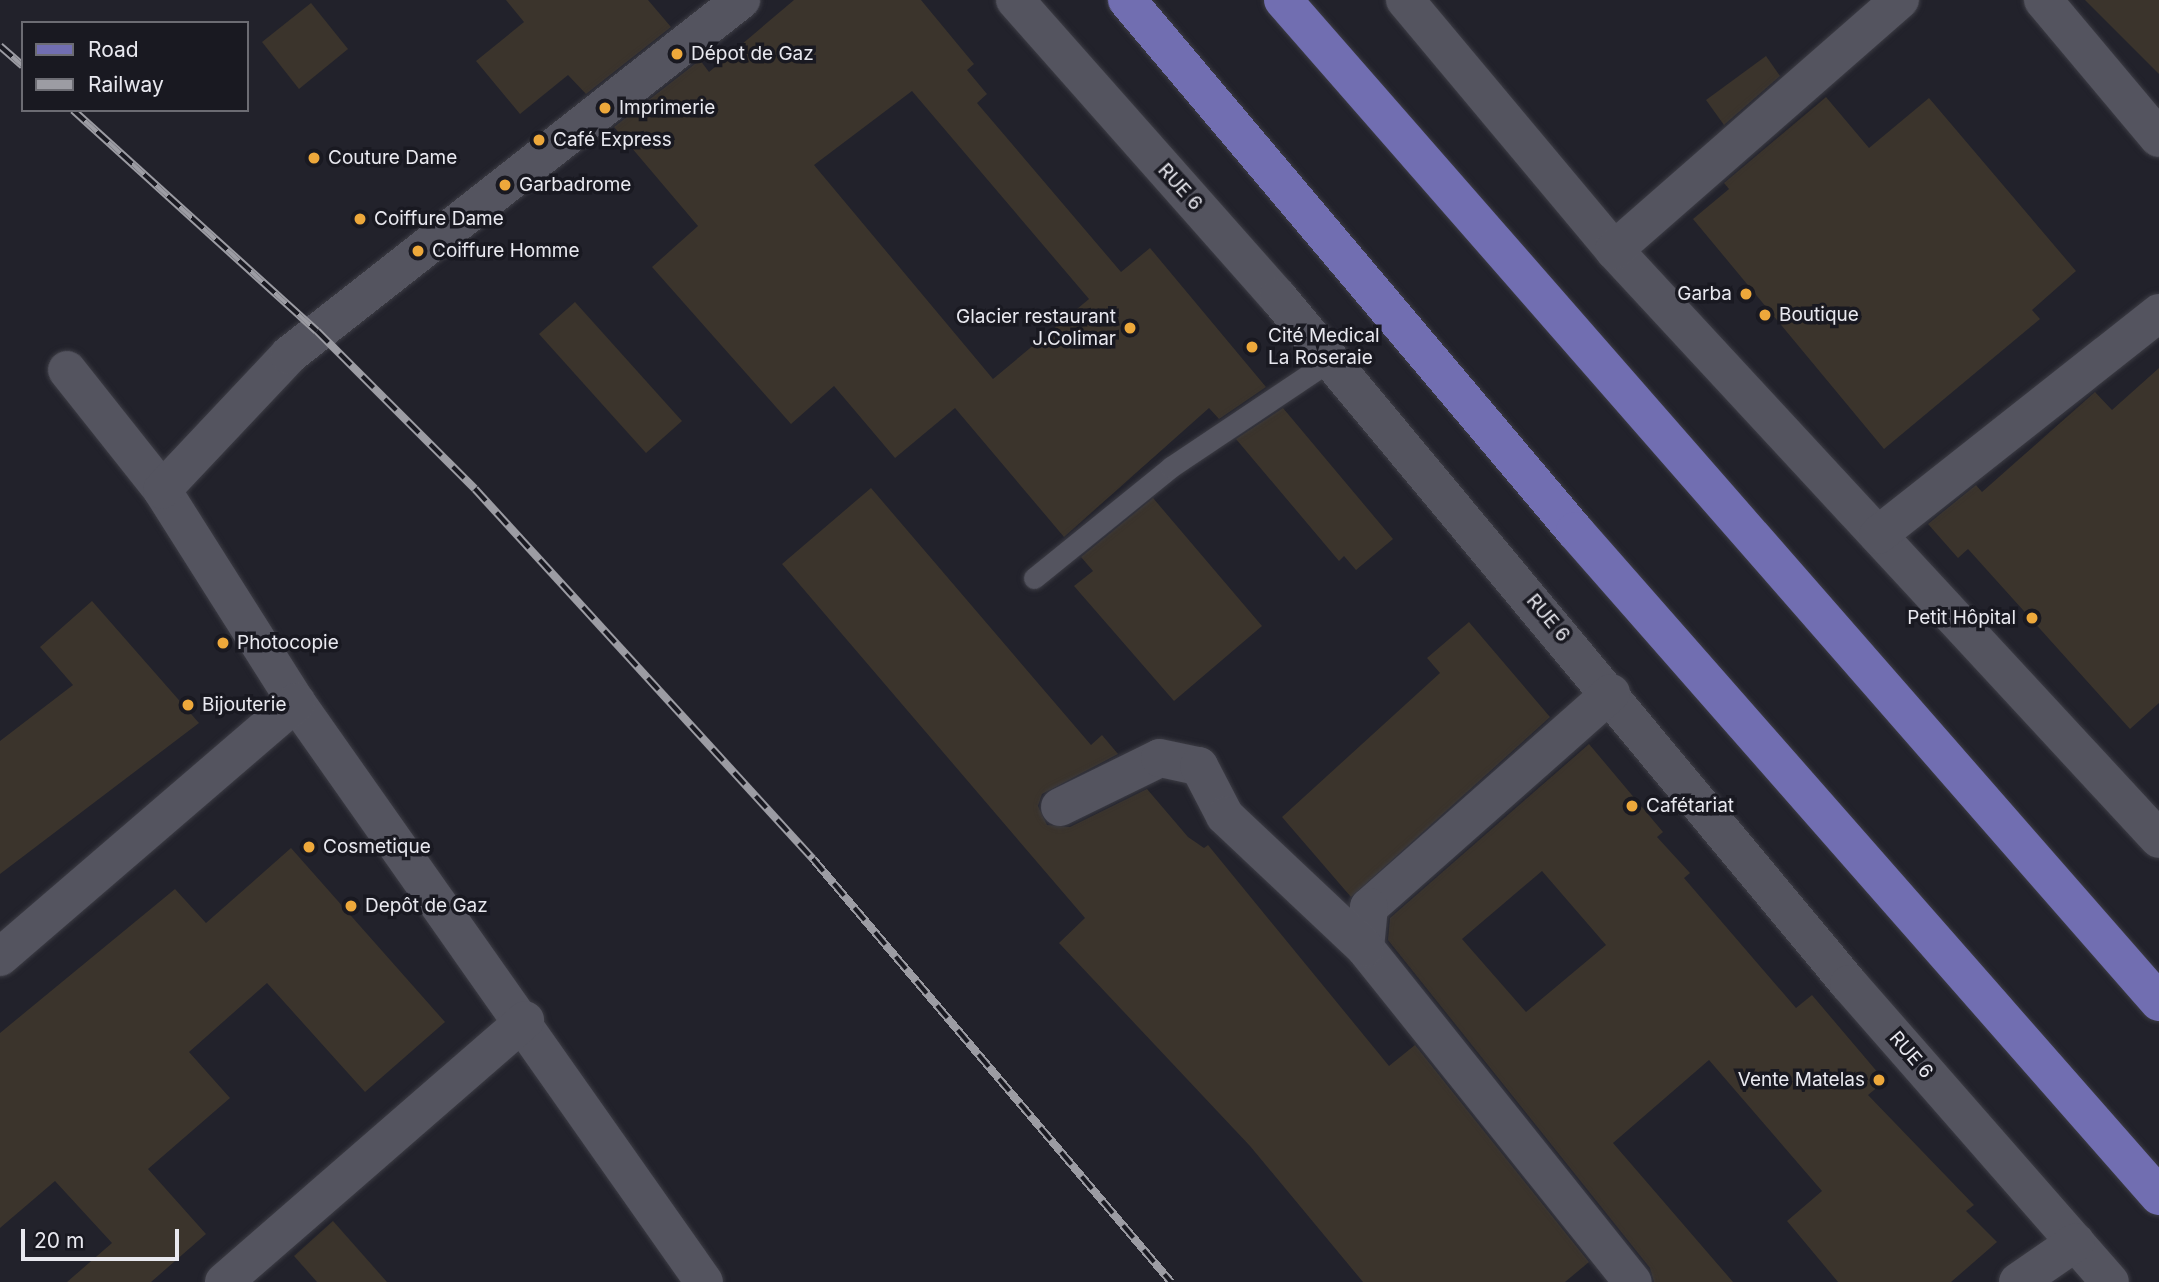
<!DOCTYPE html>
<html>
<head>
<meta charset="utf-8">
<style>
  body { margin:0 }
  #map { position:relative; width:2159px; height:1282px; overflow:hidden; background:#22222b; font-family:Inter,sans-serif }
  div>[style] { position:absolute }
  .building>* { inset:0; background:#3b342c }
  .roads { filter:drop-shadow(0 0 2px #3c3c44) drop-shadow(0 0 2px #3c3c44) }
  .service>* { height:21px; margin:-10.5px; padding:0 10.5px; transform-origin:10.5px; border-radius:10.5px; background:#54545f }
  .minor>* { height:38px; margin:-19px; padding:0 19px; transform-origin:19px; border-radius:19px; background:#54545f }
  .primary>* { height:38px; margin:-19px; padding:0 19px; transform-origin:19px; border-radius:19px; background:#716eb1 }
  .rail>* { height:8px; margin-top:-4px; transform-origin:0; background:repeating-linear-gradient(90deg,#191921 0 16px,#9c9ca3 0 32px); box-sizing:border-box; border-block:2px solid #9c9ca3 }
  .dots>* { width:19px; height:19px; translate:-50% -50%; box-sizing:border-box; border:4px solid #191921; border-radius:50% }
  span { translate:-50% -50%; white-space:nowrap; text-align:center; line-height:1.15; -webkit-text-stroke:7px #191921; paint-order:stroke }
  .poi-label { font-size:19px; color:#e8e8ef }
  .left { translate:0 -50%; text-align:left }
  .right { translate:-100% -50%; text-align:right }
  .street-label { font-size:19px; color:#e8e8ef }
  .legend { position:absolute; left:21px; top:21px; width:228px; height:91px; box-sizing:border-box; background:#191921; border:2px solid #6c6c73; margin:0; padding:9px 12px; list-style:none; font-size:21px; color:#e8e8ef }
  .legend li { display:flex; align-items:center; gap:14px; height:35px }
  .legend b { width:35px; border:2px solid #6c6c73 }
  .scale { position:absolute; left:21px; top:1229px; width:158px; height:32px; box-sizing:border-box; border:4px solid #e8e8ef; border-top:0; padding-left:9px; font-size:21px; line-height:24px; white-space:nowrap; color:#e8e8ef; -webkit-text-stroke:5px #191921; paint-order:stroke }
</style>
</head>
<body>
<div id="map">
  <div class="building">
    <i style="clip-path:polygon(506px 0,648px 0,671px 27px,586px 94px,568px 75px,520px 114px,476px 61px,524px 22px)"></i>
    <i style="clip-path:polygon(evenodd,794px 0,921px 0,974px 64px,967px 70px,987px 94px,977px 103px,1121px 272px,1150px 248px,1266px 387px,1219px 419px,1209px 408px,1064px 537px,955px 408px,895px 458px,834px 386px,791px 424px,652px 267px,698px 226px,614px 127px,700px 60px,709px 72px,794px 0,912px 91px,1089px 299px,993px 379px,814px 165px,912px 91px)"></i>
    <i style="clip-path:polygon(2085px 0,2159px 0,2159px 74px)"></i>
    <i style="clip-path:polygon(311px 3px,348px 49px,299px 89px,262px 42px)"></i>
    <i style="clip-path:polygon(1766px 56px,1780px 76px,1724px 125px,1706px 100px)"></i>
    <i style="clip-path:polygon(1826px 97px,1869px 148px,1929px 98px,2076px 271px,2032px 310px,2040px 319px,1884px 449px,1693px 219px,1729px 189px,1724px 183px)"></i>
    <i style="clip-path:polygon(575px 302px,682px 421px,646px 453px,539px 334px)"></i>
    <i style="clip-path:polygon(2159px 368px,2159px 703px,2130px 729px,1968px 549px,1958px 558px,1928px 524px,1976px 485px,1982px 492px,2095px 392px,2112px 410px)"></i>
    <i style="clip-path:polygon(1283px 408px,1393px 539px,1356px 570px,1344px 556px,1339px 561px,1236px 439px)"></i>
    <i style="clip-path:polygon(871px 488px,1091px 745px,1102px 735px,1118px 754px,1042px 794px,1038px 806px,1047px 825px,1070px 827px,1147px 789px,1188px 837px,1204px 848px,1208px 845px,1389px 1066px,1415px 1045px,1589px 1262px,1565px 1282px,1363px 1282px,1250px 1146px,1059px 943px,1085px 918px,782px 564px)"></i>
    <i style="clip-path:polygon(1153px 498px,1262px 626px,1174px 701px,1074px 586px,1093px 571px,1081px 557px)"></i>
    <i style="clip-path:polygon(92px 601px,199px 723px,0 874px,0 741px,73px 685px,40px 647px)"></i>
    <i style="clip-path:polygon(1469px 622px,1550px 717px,1351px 897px,1282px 817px,1440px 673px,1427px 658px)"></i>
    <i style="clip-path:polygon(evenodd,1589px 744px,1663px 832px,1657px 837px,1690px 873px,1684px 878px,1796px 1008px,1812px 995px,1885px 1081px,1868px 1095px,1974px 1205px,1966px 1211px,1997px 1242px,1951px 1282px,1838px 1282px,1787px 1221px,1822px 1191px,1709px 1060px,1613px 1143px,1733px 1282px,1654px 1282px,1650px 1268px,1388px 940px,1390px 918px,1589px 744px,1542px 871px,1606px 945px,1526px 1012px,1462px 939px,1542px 871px)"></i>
    <i style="clip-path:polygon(291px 848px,445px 1022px,365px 1092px,267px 983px,189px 1052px,230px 1098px,148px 1169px,206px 1234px,151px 1282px,67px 1282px,112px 1243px,55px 1181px,0 1228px,0 1033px,175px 889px,206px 923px)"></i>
    <i style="clip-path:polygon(333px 1221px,387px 1282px,317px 1282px,294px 1256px)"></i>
  </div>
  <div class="roads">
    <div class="service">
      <i style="left:1034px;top:578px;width:176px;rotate:-39deg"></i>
      <i style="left:1171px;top:467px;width:192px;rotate:-33.8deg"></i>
    </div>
    <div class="minor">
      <i style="left:1015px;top:0;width:397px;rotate:48.5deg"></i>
      <i style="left:1278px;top:297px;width:893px;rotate:50.27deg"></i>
      <i style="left:1849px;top:984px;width:396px;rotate:48.8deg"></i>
      <i style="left:1405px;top:0;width:326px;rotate:50.1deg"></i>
      <i style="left:1614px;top:250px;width:802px;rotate:47.22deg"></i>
      <i style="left:2043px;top:0;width:180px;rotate:50deg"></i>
      <i style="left:1614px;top:250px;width:380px;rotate:-41.2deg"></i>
      <i style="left:67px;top:370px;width:153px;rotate:51.6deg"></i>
      <i style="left:162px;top:490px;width:251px;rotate:57.7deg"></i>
      <i style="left:296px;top:702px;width:709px;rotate:54.88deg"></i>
      <i style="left:162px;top:490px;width:185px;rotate:-46.7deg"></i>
      <i style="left:289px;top:355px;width:575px;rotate:-38.15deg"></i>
      <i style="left:1878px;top:535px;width:358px;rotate:-38.3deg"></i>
      <i style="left:1611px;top:693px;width:323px;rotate:138.5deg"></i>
      <i style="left:1369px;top:907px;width:41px;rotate:95.6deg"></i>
      <i style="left:1365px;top:948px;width:428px;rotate:51.3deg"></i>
      <i style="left:1060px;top:807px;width:111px;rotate:-26.1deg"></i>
      <i style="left:1160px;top:758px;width:40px;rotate:12deg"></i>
      <i style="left:1199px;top:766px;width:56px;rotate:62.5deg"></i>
      <i style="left:1225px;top:816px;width:192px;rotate:43.3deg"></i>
      <i style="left:0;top:957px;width:391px;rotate:-40.7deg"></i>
      <i style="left:224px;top:1282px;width:399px;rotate:-41deg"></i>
      <i style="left:2018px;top:1282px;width:70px;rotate:-34.6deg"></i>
    </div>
    <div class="primary">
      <i style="left:1127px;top:0;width:695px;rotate:49.85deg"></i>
      <i style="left:1575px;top:531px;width:885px;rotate:48.71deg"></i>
      <i style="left:1283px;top:0;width:1331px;rotate:48.84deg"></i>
    </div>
  </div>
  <div class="rail">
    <i style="left:0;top:46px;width:30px;rotate:41deg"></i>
    <i style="left:73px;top:110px;width:329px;rotate:42.2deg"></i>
    <i style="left:317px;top:331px;width:223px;rotate:45deg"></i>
    <i style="left:475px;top:489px;width:501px;rotate:47.59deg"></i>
    <i style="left:813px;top:859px;width:554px;rotate:49.76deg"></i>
  </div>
  <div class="dots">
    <i style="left:677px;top:54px;background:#eda83b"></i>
    <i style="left:605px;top:108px;background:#eda83b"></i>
    <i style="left:539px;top:140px;background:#eda83b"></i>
    <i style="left:314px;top:158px;background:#eda83b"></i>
    <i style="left:505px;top:185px;background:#eda83b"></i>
    <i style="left:360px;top:219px;background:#eda83b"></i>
    <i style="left:418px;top:251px;background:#eda83b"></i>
    <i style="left:1746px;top:294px;background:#eda83b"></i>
    <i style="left:1765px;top:315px;background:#eda83b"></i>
    <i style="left:1130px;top:328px;background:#eda83b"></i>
    <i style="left:1252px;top:347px;background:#eda83b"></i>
    <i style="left:2032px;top:618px;background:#eda83b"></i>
    <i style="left:223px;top:643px;background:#eda83b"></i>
    <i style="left:188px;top:705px;background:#eda83b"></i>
    <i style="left:1632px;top:806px;background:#eda83b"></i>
    <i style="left:309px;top:847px;background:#eda83b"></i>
    <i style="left:351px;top:906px;background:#eda83b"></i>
    <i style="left:1879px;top:1080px;background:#eda83b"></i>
  </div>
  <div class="poi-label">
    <span class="left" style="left:691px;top:54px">Dépot de Gaz</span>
    <span class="left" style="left:619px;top:108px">Imprimerie</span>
    <span class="left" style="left:553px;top:140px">Café Express</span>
    <span class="left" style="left:328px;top:158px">Couture Dame</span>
    <span class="left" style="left:519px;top:185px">Garbadrome</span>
    <span class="left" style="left:374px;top:219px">Coiffure Dame</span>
    <span class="left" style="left:432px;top:251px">Coiffure Homme</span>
    <span class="right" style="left:1732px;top:294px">Garba</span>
    <span class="left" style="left:1779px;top:315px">Boutique</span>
    <span class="right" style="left:1116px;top:328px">Glacier restaurant<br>J.Colimar</span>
    <span class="left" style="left:1268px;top:347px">Cité Medical<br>La Roseraie</span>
    <span class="right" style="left:2016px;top:618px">Petit Hôpital</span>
    <span class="left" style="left:237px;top:643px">Photocopie</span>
    <span class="left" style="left:202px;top:705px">Bijouterie</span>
    <span class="left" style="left:1646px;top:806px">Cafétariat</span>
    <span class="left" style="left:323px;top:847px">Cosmetique</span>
    <span class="left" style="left:365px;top:906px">Depôt de Gaz</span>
    <span class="right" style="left:1865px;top:1080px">Vente Matelas</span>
  </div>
  <div class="street-label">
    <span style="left:1180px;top:187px;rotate:48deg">RUE 6</span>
    <span style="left:1548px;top:618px;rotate:50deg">RUE 6</span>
    <span style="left:1911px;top:1055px;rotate:49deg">RUE 6</span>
  </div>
  <ul class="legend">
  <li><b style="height:9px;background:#716eb1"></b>Road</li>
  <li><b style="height:9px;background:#9c9ca3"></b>Railway</li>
  </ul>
  <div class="scale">20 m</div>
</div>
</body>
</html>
